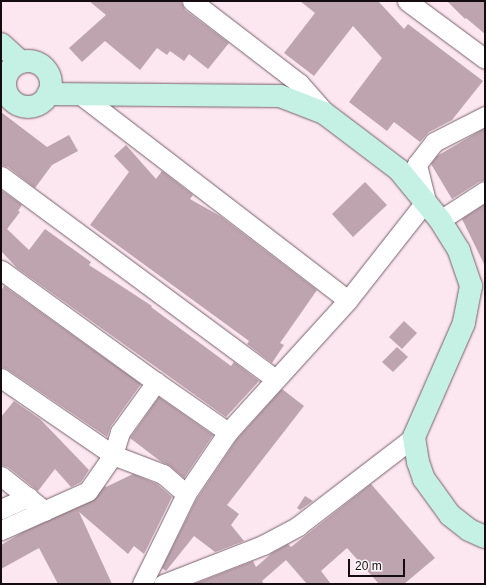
<!DOCTYPE html>
<html>
<head>
<meta charset="utf-8">
<style>
  body { margin:0 }
  #map { position:relative; width:486px; height:585px; overflow:hidden; background:#fce6ef; font-family:Arial,sans-serif }
  div>[style] { position:absolute }
  .building>* { inset:0; background:#bea4af }
  .roads { filter:drop-shadow(0 0 1px #77606a) drop-shadow(0 0 1px #77606a) }
  .street>* { height:19px; margin:-9.5px; padding:0 9.5px; transform-origin:9.5px; border-radius:9.5px; background:#fff }
  .secondary>* { height:22px; margin:-11px; padding:0 11px; transform-origin:11px; border-radius:11px; background:#c5f1e4 }
  .secondary>.ring { margin:-11px; padding:0; box-sizing:content-box; background:none; border:22px solid #c5f1e4; border-radius:50% }
  span { translate:-50% -50%; white-space:nowrap; text-align:center; line-height:1.15; -webkit-text-stroke:3.5px #fef8fa; paint-order:stroke }
  .frame { position:absolute; inset:0; border:2px solid #140c0f; pointer-events:none }
  .scale { position:absolute; left:348px; top:559px; width:57px; height:18px; box-sizing:border-box; border:2px solid #140c0f; border-top:0; padding-left:5px; font-size:12px; line-height:14px; white-space:nowrap; color:#140c0f; -webkit-text-stroke:3px #fef8fa; paint-order:stroke }
</style>
</head>
<body>
<div id="map">
  <div class="building">
    <i style="clip-path:polygon(89px 1px,181px 1px,185px 10px,229px 43px,208px 69px,189px 54px,184px 61px,170px 51px,167px 55px,157px 48px,140px 70px,105px 41px,82px 62px,69px 48px,106px 15px)"></i>
    <i style="clip-path:polygon(300px 1px,378px 1px,404px 29px,408px 24px,483px 81px,452px 120px,429px 132px,420px 142px,394px 122px,387px 131px,349px 102px,382px 58px,353px 26px,314px 76px,284px 53px,315px 13px)"></i>
    <i style="clip-path:polygon(447px 1px,485px 1px,485px 34px,466px 18px,465px 19px)"></i>
    <i style="clip-path:polygon(1px 112px,47px 147px,69px 135px,78px 151px,52px 165px,35px 188px,8px 167px,1px 165px)"></i>
    <i style="clip-path:polygon(485px 128px,485px 180px,479px 182px,452px 199px,431px 164px,437px 156px)"></i>
    <i style="clip-path:polygon(126px 145px,156px 179px,162px 171px,193px 195px,190px 199px,220px 216px,317px 290px,280px 343px,284px 345px,272px 363px,247px 344px,249px 341px,90px 225px,129px 172px,114px 156px)"></i>
    <i style="clip-path:polygon(365px 182px,387px 205px,353px 237px,332px 214px)"></i>
    <i style="clip-path:polygon(1px 190px,22px 205px,18px 211px,20px 212px,7px 229px,29px 250px,45px 229px,91px 262px,89px 265px,152px 306px,151px 307px,231px 366px,234px 362px,259px 381px,226px 417px,17px 268px,1px 251px)"></i>
    <i style="clip-path:polygon(485px 204px,485px 266px,462px 219px)"></i>
    <i style="clip-path:polygon(4px 286px,141px 384px,111px 426px,107px 437px,7px 369px,1px 367px,1px 290px)"></i>
    <i style="clip-path:polygon(404px 321px,417px 333px,402px 349px,389px 337px)"></i>
    <i style="clip-path:polygon(397px 347px,408px 357px,393px 372px,382px 362px)"></i>
    <i style="clip-path:polygon(282px 389px,304px 406px,227px 505px,239px 514px,231px 525px,244px 541px,215px 552px,194px 536px,166px 571px,162px 568px,196px 500px,237px 439px)"></i>
    <i style="clip-path:polygon(159px 397px,213px 435px,184px 478px,170px 466px,160px 461px,130px 438px)"></i>
    <i style="clip-path:polygon(14px 401px,40px 419px,89px 470px,81px 482px,71px 487px,55px 469px,38px 491px,8px 467px,1px 465px,1px 417px)"></i>
    <i style="clip-path:polygon(133px 474px,157px 484px,172px 497px,144px 554px,134px 546px,128px 554px,79px 512px,112px 584px,58px 584px,39px 548px,1px 569px,1px 545px,23px 532px,92px 501px,105px 486px,106px 487px)"></i>
    <i style="clip-path:polygon(371px 484px,435px 558px,404px 584px,379px 584px,347px 548px,321px 571px,331px 584px,307px 584px,286px 560px,262px 581px,264px 584px,194px 584px,253px 561px,256px 567px,272px 553px,288px 544px,291px 547px)"></i>
    <i style="clip-path:polygon(305px 496px,313px 501px,300px 510px,297px 508px)"></i>
  </div>
  <div class="roads">
    <div class="street">
      <i style="left:192px;top:1px;width:135px;rotate:37.5deg"></i>
      <i style="left:299px;top:83px;width:43px;rotate:48.8deg"></i>
      <i style="left:407px;top:1px;width:97px;rotate:36.6deg"></i>
      <i style="left:82px;top:96px;width:335px;rotate:37.5deg"></i>
      <i style="left:1px;top:176px;width:341px;rotate:36.5deg"></i>
      <i style="left:440px;top:220px;width:54px;rotate:-32.8deg"></i>
      <i style="left:1px;top:270px;width:191px;rotate:35.9deg"></i>
      <i style="left:156px;top:382px;width:88px;rotate:34.8deg"></i>
      <i style="left:1px;top:378px;width:136px;rotate:34.5deg"></i>
      <i style="left:113px;top:455px;width:24px;rotate:-73deg"></i>
      <i style="left:120px;top:432px;width:62px;rotate:-54.2deg"></i>
      <i style="left:1px;top:476px;width:56px;rotate:38.5deg"></i>
      <i style="left:1px;top:509px;width:30px;rotate:-24deg"></i>
      <i style="left:1px;top:530px;width:95px;rotate:-24.1deg"></i>
      <i style="left:88px;top:491px;width:44px;rotate:-55.2deg"></i>
      <i style="left:113px;top:455px;width:53px;rotate:20.8deg"></i>
      <i style="left:163px;top:474px;width:30px;rotate:41deg"></i>
      <i style="left:142px;top:584px;width:100px;rotate:-63.9deg"></i>
      <i style="left:186px;top:494px;width:75px;rotate:-55.9deg"></i>
      <i style="left:228px;top:432px;width:178px;rotate:-47.7deg"></i>
      <i style="left:348px;top:300px;width:126px;rotate:-51.8deg"></i>
      <i style="left:426px;top:201px;width:38px;rotate:-104deg"></i>
      <i style="left:417px;top:164px;width:28px;rotate:-52deg"></i>
      <i style="left:434px;top:142px;width:57px;rotate:-27deg"></i>
      <i style="left:163px;top:584px;width:107px;rotate:-21.3deg"></i>
      <i style="left:263px;top:545px;width:40px;rotate:-28deg"></i>
      <i style="left:298px;top:526px;width:146px;rotate:-37.5deg"></i>
    </div>
    <div class="secondary">
      <i style="left:1px;top:44px;width:27px;rotate:42deg"></i>
      <i class="ring" style="left:5px;top:61px;width:24px;height:24px"></i>
      <i style="left:48px;top:94px;width:232px;rotate:0.5deg"></i>
      <i style="left:280px;top:96px;width:47px;rotate:21.1deg"></i>
      <i style="left:324px;top:113px;width:94px;rotate:37.2deg"></i>
      <i style="left:399px;top:170px;width:65px;rotate:50.6deg"></i>
      <i style="left:440px;top:220px;width:36px;rotate:58deg"></i>
      <i style="left:459px;top:251px;width:37px;rotate:71deg"></i>
      <i style="left:471px;top:286px;width:38px;rotate:101deg"></i>
      <i style="left:464px;top:323px;width:124px;rotate:113.7deg"></i>
      <i style="left:414px;top:437px;width:25px;rotate:81deg"></i>
      <i style="left:418px;top:462px;width:18px;rotate:71deg"></i>
      <i style="left:424px;top:479px;width:44px;rotate:54.2deg"></i>
      <i style="left:450px;top:515px;width:24px;rotate:38deg"></i>
      <i style="left:469px;top:530px;width:17px;rotate:24deg"></i>
    </div>
  </div>
  <div class="frame"></div>
  <div class="scale">20 m</div>
</div>
</body>
</html>
